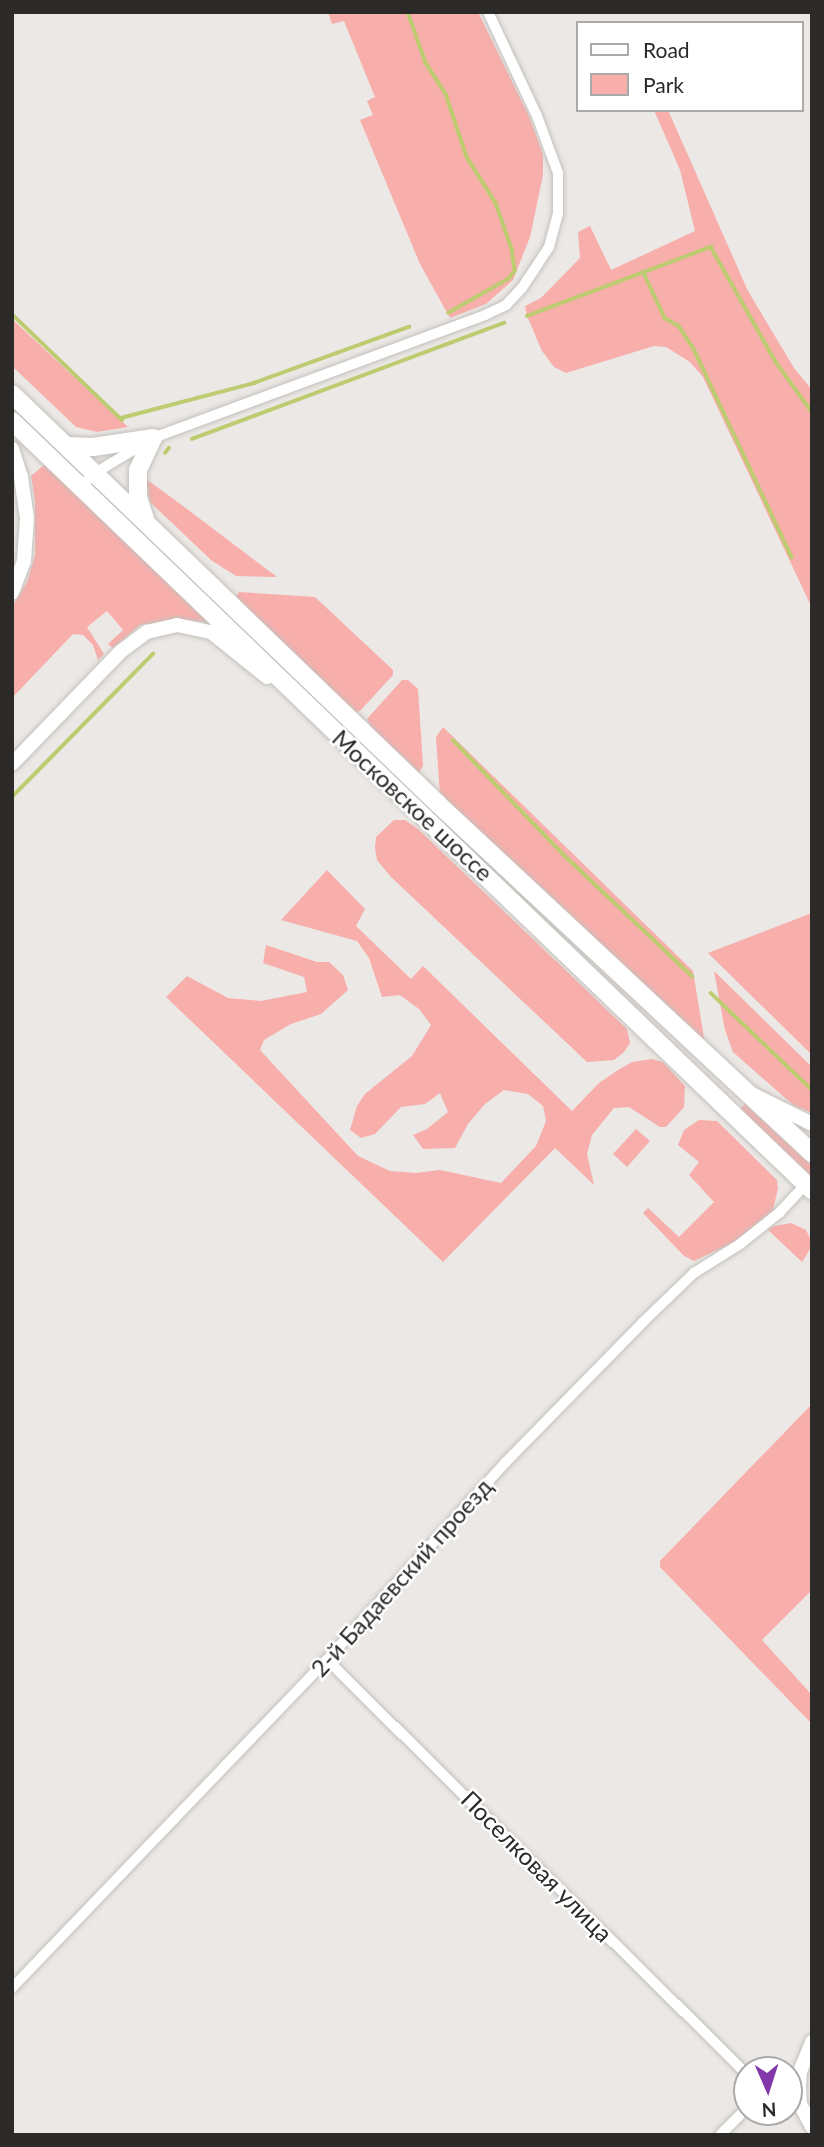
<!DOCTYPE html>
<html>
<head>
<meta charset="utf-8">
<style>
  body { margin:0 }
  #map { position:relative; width:824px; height:2147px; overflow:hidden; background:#ebe8e5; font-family:Lato,sans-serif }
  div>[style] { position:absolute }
  .green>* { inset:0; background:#f8aeab }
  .stream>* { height:3.5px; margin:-1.75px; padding:0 1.75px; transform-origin:1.75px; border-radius:1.75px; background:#bdcb71 }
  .roads { filter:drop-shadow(0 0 2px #c3c0bc) drop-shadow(0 0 2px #c3c0bc) }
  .street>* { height:10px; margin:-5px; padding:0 5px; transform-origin:5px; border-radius:5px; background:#fff }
  .secondary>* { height:14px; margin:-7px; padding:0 7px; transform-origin:7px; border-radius:7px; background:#fff }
  .highway>* { height:18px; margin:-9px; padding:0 9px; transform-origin:9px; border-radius:9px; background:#fff }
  span { translate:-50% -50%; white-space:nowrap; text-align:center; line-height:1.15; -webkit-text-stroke:5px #fff; paint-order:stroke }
  .street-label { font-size:24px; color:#2b2a29 }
  .frame { position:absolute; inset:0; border:14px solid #2b2a29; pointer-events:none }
  .legend { position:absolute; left:576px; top:21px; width:228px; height:91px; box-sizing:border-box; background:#fff; border:2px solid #aaaaa9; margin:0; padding:9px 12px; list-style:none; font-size:21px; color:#2b2a29 }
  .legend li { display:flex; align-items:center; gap:14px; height:35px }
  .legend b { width:35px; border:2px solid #aaaaa9 }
  .north { position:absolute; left:733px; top:2056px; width:70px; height:70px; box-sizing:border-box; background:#fff; border:2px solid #aaaaa9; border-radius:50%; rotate:177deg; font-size:19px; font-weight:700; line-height:28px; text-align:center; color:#2b2a29 }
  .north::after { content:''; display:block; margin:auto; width:24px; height:32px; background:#8238a9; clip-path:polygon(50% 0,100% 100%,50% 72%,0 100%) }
</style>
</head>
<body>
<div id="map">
  <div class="green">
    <i style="clip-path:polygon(328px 12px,478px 12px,529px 116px,543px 154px,543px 175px,530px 237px,513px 280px,486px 304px,450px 318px,420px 264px,360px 120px,373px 115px,367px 101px,375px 97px,344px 21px,332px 24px)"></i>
    <i style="clip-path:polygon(654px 110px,668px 110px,748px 291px,794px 368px,812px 390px,812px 608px,703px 377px,690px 362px,666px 347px,654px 346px,566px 373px,554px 367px,542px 351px,527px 316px,525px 306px,541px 298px,580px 258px,578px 232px,590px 226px,611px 270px,695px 231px,680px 170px)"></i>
    <i style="clip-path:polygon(12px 319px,128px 427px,97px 432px,76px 427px,12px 366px)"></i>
    <i style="clip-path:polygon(45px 464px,209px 622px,177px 619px,140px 625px,113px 648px,108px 644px,123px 630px,107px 611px,87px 627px,104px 654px,98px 660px,93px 645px,83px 635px,73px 634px,12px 698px,12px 607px,27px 582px,35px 555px,35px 501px,31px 476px)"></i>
    <i style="clip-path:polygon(146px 479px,183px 506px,277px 577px,236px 576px,211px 560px,150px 502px)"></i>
    <i style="clip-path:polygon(239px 592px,315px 597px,393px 670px,393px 675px,360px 711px,351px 713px,236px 597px)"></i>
    <i style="clip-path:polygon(402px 680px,408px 680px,418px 689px,423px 766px,419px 772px,414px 771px,372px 728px,367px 719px)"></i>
    <i style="clip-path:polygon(443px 727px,693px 971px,704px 1038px,701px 1040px,440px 796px,436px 737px)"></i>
    <i style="clip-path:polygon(394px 820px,405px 820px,418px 829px,627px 1029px,630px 1043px,624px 1052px,614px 1060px,587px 1062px,390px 876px,377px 860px,375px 848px,376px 837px)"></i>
    <i style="clip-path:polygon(327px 870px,365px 909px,356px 926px,411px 979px,423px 966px,572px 1111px,599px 1083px,618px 1070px,632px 1062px,652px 1059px,663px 1062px,685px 1086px,684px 1107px,666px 1127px,660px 1127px,629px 1107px,614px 1108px,592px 1135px,587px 1154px,594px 1185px,555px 1148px,443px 1262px,166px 997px,187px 976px,228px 998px,261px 1001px,307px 992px,304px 977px,263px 963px,266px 945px,317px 962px,329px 962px,343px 975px,348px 990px,321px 1014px,291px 1024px,264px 1040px,260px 1050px,358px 1156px,390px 1171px,416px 1173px,440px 1170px,501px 1183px,536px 1146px,546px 1121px,543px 1106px,528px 1094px,504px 1090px,485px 1104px,468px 1124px,455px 1148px,423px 1149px,413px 1135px,427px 1129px,448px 1112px,440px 1093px,425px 1104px,401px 1107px,375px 1134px,361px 1138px,350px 1130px,357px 1106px,365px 1094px,412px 1056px,431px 1025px,419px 1009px,400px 995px,382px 997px,369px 958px,357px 941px,281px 920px)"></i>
    <i style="clip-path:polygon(812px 913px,812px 1055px,708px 953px)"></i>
    <i style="clip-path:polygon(714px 971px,812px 1067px,812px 1113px,793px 1105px,733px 1052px,725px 1030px)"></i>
    <i style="clip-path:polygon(745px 1104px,812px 1166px,812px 1179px,740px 1109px)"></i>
    <i style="clip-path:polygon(699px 1120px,717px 1121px,777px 1180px,778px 1188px,773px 1210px,736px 1241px,694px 1261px,684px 1256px,643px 1213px,648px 1208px,679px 1237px,714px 1202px,689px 1175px,699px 1162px,678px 1145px,684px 1130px)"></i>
    <i style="clip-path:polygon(636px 1129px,650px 1141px,627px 1167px,613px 1154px)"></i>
    <i style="clip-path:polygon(791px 1223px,806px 1230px,810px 1238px,810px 1249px,802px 1262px,768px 1230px,774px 1226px)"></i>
    <i style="clip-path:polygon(812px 1404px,812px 1590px,762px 1640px,812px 1695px,812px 1724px,660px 1567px,660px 1561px)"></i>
  </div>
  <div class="stream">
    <i style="left:408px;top:12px;width:54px;rotate:70.6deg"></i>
    <i style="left:426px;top:63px;width:37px;rotate:57deg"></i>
    <i style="left:446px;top:94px;width:66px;rotate:71.6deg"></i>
    <i style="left:467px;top:157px;width:54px;rotate:57.8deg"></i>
    <i style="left:496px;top:203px;width:49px;rotate:70.8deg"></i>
    <i style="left:512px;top:249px;width:22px;rotate:82deg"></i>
    <i style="left:515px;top:271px;width:10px;rotate:127deg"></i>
    <i style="left:509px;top:279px;width:69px;rotate:150.5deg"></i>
    <i style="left:644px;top:273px;width:50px;rotate:65deg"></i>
    <i style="left:665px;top:318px;width:16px;rotate:30deg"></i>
    <i style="left:679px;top:326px;width:27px;rotate:57deg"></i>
    <i style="left:694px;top:349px;width:230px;rotate:64.8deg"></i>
    <i style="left:12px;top:314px;width:153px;rotate:43.9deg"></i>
    <i style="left:527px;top:316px;width:197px;rotate:-20.6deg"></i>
    <i style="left:711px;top:247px;width:132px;rotate:60.5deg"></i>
    <i style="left:776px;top:362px;width:62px;rotate:54.2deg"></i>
    <i style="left:121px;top:418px;width:138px;rotate:-14.7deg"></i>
    <i style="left:254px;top:383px;width:165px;rotate:-19.9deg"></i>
    <i style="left:192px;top:439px;width:333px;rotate:-20.4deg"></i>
    <i style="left:165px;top:453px;width:6px;rotate:-51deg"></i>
    <i style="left:453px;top:740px;width:158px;rotate:46deg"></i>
    <i style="left:563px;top:854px;width:178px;rotate:43.4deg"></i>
    <i style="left:12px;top:797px;width:201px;rotate:-45.4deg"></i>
    <i style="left:711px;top:993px;width:140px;rotate:43.8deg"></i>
  </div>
  <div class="roads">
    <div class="street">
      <i style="left:80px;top:487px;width:21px;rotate:-43deg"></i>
      <i style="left:95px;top:473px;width:68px;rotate:-31.1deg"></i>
      <i style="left:153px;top:438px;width:354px;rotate:-20.3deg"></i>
      <i style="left:485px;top:315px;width:23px;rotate:-25deg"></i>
      <i style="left:506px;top:305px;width:23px;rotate:-47deg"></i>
      <i style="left:522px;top:288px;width:49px;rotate:-56.6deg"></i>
      <i style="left:549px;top:247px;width:34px;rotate:-75deg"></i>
      <i style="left:558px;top:214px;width:41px;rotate:-90deg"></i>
      <i style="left:558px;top:173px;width:61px;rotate:-110.2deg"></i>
      <i style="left:537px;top:116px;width:115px;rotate:-115.2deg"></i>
      <i style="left:327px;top:1660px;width:590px;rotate:44.59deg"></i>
      <i style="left:12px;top:1988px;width:455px;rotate:-46.2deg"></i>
      <i style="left:327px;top:1660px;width:267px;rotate:-47.9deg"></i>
      <i style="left:506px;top:1462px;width:196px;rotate:-45.6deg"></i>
      <i style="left:643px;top:1322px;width:71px;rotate:-43.9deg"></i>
      <i style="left:694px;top:1273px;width:54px;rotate:-32.2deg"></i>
      <i style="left:740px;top:1244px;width:50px;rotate:-38.5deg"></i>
      <i style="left:779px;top:1213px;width:40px;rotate:-47deg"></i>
      <i style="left:720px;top:2135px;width:38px;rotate:-45deg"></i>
    </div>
    <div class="secondary">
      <i style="left:12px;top:449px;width:29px;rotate:72deg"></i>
      <i style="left:21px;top:477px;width:41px;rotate:81.7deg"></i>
      <i style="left:27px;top:518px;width:43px;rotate:94deg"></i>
      <i style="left:24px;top:561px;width:34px;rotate:111deg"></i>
      <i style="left:12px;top:764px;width:156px;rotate:-46deg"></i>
      <i style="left:120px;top:652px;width:34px;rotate:-37deg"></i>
      <i style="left:147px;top:632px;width:31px;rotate:-13deg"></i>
      <i style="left:177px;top:625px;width:35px;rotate:12deg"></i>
      <i style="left:211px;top:632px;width:72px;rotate:38.8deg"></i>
      <i style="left:754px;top:1095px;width:65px;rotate:26.6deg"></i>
      <i style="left:812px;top:2042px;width:31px;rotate:112deg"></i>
      <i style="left:800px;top:2071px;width:16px;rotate:94deg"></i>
      <i style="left:799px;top:2087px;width:17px;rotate:87deg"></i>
      <i style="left:800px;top:2104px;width:26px;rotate:62deg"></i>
    </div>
    <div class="highway">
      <i style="left:12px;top:394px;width:590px;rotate:43.9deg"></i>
      <i style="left:437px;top:803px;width:513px;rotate:43.03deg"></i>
      <i style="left:12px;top:421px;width:1110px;rotate:43.87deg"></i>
      <i style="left:67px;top:446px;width:26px;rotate:2deg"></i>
      <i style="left:93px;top:447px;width:61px;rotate:-8.5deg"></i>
      <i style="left:145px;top:519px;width:22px;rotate:-108deg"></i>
      <i style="left:138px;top:498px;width:28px;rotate:-90deg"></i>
      <i style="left:138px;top:470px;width:35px;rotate:-65deg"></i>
    </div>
  </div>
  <div class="street-label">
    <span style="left:413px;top:805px;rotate:43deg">Московское шоссе</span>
    <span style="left:401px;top:1577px;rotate:-48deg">2-й Бадаевский проезд</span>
    <span style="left:537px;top:1866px;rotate:45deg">Поселковая улица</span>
  </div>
  <div class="frame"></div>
  <ul class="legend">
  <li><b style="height:9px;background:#fff"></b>Road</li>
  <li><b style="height:19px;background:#f8aeab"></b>Park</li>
  </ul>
  <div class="north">N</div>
</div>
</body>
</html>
